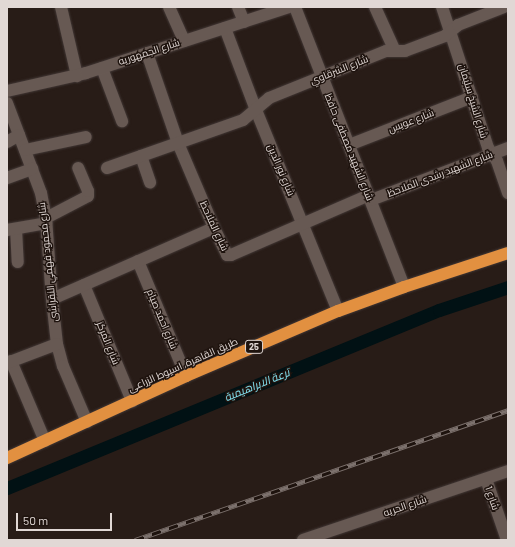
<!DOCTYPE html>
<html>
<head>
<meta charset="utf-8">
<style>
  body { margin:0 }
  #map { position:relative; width:515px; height:547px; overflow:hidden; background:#281c17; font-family:Barlow,Cairo,sans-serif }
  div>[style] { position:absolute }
  .canal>* { height:13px; margin:-6.5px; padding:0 6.5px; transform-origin:6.5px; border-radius:6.5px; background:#011114 }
  .roads { filter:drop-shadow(0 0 1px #423836) drop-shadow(0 0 1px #423836) }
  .minor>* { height:12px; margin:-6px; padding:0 6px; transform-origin:6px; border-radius:6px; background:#675953 }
  .highway>* { height:12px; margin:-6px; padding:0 6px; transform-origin:6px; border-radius:6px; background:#e29040 }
  .rail>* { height:4.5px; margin-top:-2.25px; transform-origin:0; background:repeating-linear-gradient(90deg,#1e130e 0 9px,#7c716d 0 18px); box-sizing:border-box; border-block:1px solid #7c716d }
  span { translate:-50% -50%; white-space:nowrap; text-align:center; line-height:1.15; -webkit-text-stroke:3px #1e130e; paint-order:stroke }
  .shield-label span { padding:1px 3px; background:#1e130e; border:1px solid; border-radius:3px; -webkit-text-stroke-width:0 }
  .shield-label { font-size:9px; color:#e1d8d5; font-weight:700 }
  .street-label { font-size:10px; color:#e1d8d5 }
  .water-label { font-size:11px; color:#83e4f3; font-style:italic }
  .frame { position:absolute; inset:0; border:8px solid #e1d8d5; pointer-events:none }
  .scale { position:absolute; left:16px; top:513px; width:96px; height:18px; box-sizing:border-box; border:2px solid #e1d8d5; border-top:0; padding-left:5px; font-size:12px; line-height:14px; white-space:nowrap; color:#e1d8d5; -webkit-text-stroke:3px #1e130e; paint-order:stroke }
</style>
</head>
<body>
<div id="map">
  <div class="canal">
    <i style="left:7px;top:488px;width:467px;rotate:-22.4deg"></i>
    <i style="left:439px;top:310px;width:73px;rotate:-18.4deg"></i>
  </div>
  <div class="roads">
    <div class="minor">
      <i style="left:61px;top:7px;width:71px;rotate:76.9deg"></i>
      <i style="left:169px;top:7px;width:37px;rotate:66deg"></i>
      <i style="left:238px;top:7px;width:16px;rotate:68deg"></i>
      <i style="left:295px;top:7px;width:300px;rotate:68.7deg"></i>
      <i style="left:375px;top:7px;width:48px;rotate:65.6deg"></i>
      <i style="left:442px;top:7px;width:148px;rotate:71.9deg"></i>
      <i style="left:488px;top:148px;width:16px;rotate:55deg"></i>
      <i style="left:497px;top:161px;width:34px;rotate:71deg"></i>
      <i style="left:225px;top:28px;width:88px;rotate:69.3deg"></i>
      <i style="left:256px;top:110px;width:217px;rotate:67.8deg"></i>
      <i style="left:147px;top:53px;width:95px;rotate:71deg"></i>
      <i style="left:178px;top:143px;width:92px;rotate:67deg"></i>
      <i style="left:214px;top:228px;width:30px;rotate:64deg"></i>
      <i style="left:227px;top:255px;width:4px"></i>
      <i style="left:231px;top:255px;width:150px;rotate:-23.5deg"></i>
      <i style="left:102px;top:68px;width:57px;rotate:69.3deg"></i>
      <i style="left:7px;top:91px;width:81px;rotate:-12.8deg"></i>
      <i style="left:86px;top:73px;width:213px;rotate:-18deg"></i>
      <i style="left:7px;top:103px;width:96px;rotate:69.3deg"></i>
      <i style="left:41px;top:193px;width:25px;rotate:79deg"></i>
      <i style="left:46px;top:218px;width:81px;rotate:85.8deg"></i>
      <i style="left:52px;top:299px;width:45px;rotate:83.7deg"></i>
      <i style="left:57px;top:344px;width:23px;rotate:75deg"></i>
      <i style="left:63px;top:366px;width:61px;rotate:66.8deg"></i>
      <i style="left:7px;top:142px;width:14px;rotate:-30deg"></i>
      <i style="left:349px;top:145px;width:132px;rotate:-21.3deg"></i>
      <i style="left:25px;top:150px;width:62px;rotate:-12deg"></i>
      <i style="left:141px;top:156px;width:28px;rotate:71deg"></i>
      <i style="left:107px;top:168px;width:144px;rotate:-19.4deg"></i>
      <i style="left:243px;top:120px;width:34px;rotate:-40deg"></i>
      <i style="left:269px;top:98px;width:126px;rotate:-21.9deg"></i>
      <i style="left:386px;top:51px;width:19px"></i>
      <i style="left:405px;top:51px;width:43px;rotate:-20.6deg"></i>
      <i style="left:445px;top:36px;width:17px;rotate:-40deg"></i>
      <i style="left:458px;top:25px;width:49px;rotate:-21.4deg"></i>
      <i style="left:7px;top:178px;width:27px;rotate:-20deg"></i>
      <i style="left:371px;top:200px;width:147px;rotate:-20.8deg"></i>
      <i style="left:46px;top:218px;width:47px;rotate:-27.6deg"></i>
      <i style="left:88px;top:196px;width:5px;rotate:-90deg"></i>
      <i style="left:88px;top:191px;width:25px;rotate:-113deg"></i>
      <i style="left:16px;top:229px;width:33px;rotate:87deg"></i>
      <i style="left:7px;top:230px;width:40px;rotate:-10deg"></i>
      <i style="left:138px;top:261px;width:125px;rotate:67.3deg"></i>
      <i style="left:84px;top:285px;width:126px;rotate:67.5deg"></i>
      <i style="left:52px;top:299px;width:177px;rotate:-23.7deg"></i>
      <i style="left:11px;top:361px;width:87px;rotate:67deg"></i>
      <i style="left:7px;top:363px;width:53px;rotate:-20.8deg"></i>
      <i style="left:486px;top:479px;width:65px;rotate:71deg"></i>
      <i style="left:303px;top:540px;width:216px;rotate:-18.6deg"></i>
    </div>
    <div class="highway">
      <i style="left:7px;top:458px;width:197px;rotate:-24.6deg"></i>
      <i style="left:186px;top:376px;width:165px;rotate:-23.2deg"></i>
      <i style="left:338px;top:311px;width:70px;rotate:-20deg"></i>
      <i style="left:404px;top:287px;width:109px;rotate:-18.1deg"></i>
    </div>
  </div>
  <div class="rail">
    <i style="left:135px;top:540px;width:395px;rotate:-19.2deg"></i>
  </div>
  <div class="shield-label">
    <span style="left:254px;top:347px">25</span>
  </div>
  <div class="street-label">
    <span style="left:149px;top:52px;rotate:-18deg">شارع الجمهوريه</span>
    <span style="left:339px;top:70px;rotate:-22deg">شارع الشرقاوي</span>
    <span style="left:473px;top:101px;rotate:73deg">شارع الشيخ سليمان</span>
    <span style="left:411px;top:121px;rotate:-21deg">شارع عويس</span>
    <span style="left:349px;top:147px;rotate:68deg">شارع الشهيد مصطفى حافظ</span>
    <span style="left:281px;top:170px;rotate:67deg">شارع نور الدين</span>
    <span style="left:440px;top:174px;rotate:-21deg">شارع الشهيد رشدى الملاحظ</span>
    <span style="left:214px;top:226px;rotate:65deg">شارع الملاحظ</span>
    <span style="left:48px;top:262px;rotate:-96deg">شارع محمود فهمي النقراشى</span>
    <span style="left:162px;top:319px;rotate:67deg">شارع احمد صيام</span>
    <span style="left:108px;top:343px;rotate:68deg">شارع المركز</span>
    <span style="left:183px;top:365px;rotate:-24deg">طريق القاهرة, اسيوط الزراعى</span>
    <span style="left:492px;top:498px;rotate:71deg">شارع 1</span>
    <span style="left:405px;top:506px;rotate:-19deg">شارع الحريه</span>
  </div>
  <div class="water-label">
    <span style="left:257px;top:385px;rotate:-22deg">ترعة الابراهيمية</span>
  </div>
  <div class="frame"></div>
  <div class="scale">50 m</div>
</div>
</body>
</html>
